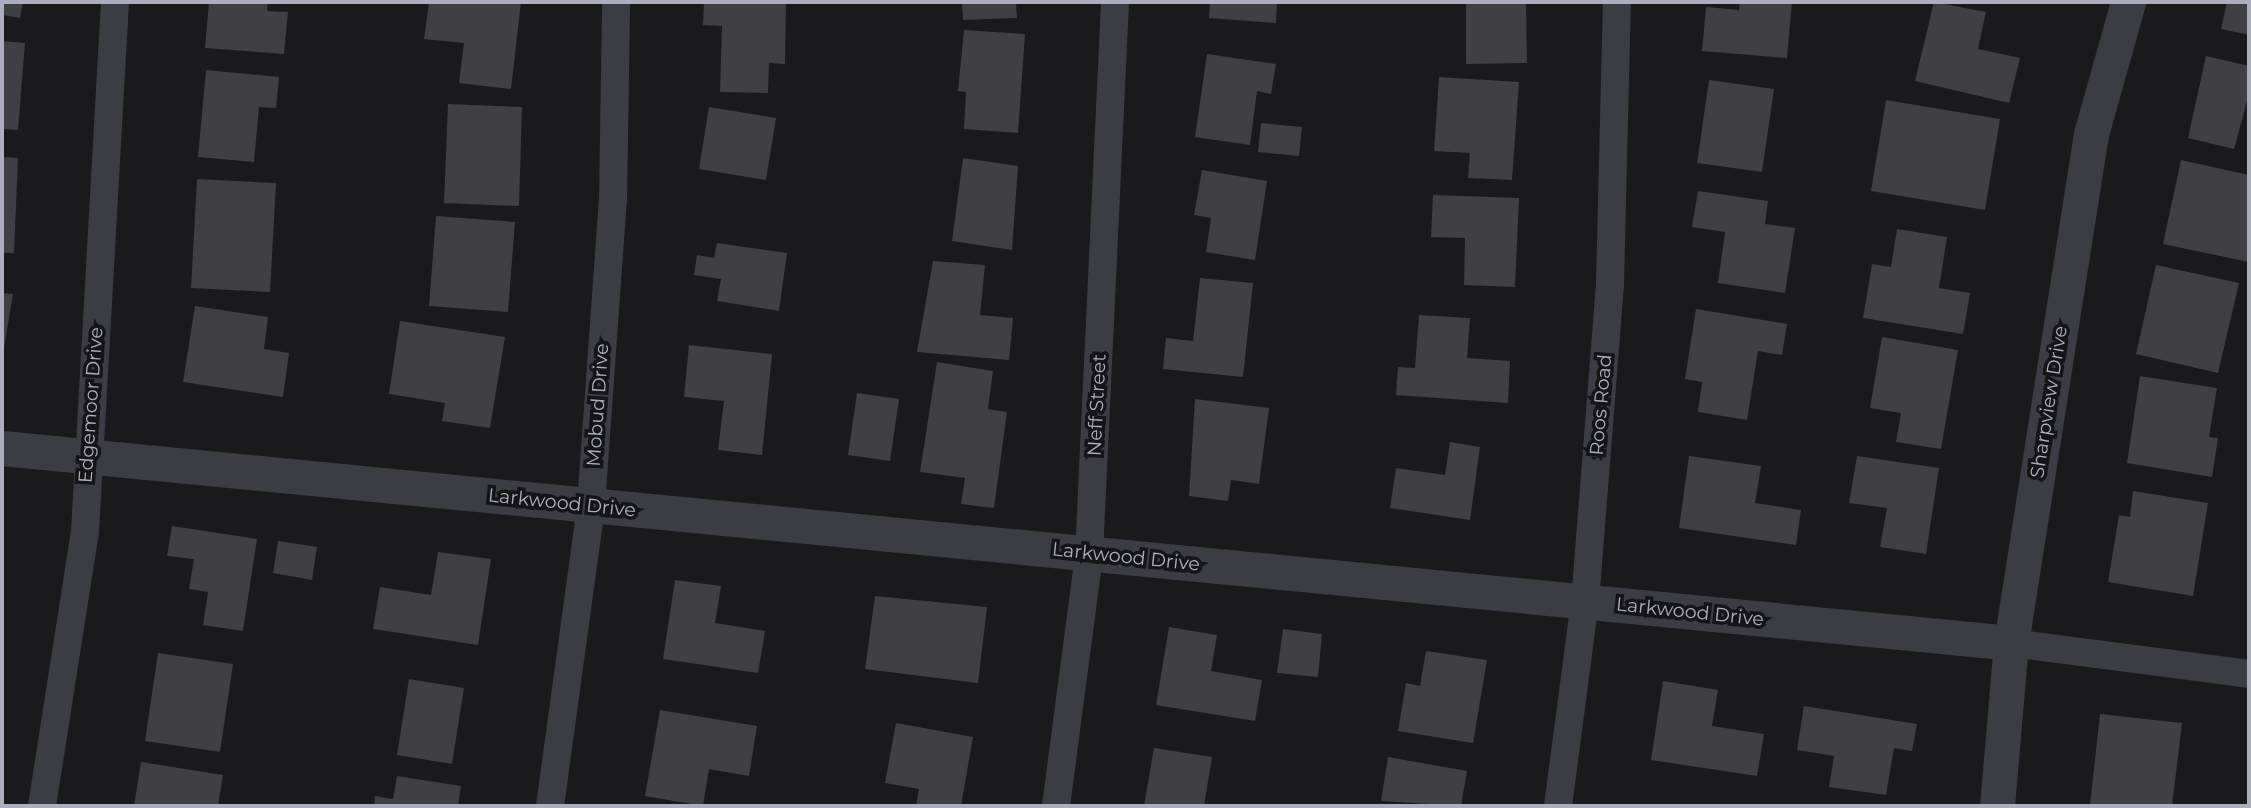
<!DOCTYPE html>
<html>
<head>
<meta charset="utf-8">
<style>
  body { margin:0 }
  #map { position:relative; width:2251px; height:808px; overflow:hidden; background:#1a1a1c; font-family:Montserrat,sans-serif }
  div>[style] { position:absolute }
  .building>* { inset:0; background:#3f3f44 }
  .minor>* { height:28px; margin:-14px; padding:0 14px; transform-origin:14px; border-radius:14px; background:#3c3d44 }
  .tertiary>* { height:35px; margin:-17.5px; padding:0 17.5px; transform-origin:17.5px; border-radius:17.5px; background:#3c3d44 }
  span { translate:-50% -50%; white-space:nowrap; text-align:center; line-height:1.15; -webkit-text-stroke:7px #151518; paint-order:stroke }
  .street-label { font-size:19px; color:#acaebd }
  .frame { position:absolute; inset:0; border:4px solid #acaebd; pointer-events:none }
</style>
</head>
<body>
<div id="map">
  <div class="building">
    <i style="clip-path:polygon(2px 2px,23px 2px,20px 18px,2px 15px)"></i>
    <i style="clip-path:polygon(209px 2px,268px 2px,267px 11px,288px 12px,284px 54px,205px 48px)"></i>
    <i style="clip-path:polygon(429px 2px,521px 2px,511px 89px,459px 83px,464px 43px,424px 39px)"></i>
    <i style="clip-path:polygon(704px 2px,786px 2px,785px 64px,769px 63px,768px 93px,720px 92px,722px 26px,703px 25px)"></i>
    <i style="clip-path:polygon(962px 2px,1016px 2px,1017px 18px,963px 20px)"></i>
    <i style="clip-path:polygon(1210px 2px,1277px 2px,1276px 23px,1209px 18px)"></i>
    <i style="clip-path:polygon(1466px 2px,1526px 2px,1527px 63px,1466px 64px)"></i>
    <i style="clip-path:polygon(1740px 2px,1792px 2px,1787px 58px,1702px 51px,1706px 7px,1739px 10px)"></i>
    <i style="clip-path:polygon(1934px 2px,1986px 12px,1978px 49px,2020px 58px,2009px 103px,1915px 81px)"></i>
    <i style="clip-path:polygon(2227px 2px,2249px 2px,2249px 35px,2221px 29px)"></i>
    <i style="clip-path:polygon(964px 30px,1025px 34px,1018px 133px,964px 129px,966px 92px,958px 91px)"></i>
    <i style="clip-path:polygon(2px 41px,25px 43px,18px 130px,2px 129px)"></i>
    <i style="clip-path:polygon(1207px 54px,1276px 64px,1271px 94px,1257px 91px,1250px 145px,1195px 137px)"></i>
    <i style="clip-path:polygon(2206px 56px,2249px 66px,2249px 94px,2234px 149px,2188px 138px)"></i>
    <i style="clip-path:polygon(206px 70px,279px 77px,276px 108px,259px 107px,254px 162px,198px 157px)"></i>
    <i style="clip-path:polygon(1439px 77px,1519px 82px,1512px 180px,1468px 178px,1470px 153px,1434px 151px)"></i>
    <i style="clip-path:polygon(1709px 80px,1774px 89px,1762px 172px,1697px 163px)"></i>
    <i style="clip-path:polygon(1886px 100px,2000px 119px,1985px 210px,1871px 191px)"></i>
    <i style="clip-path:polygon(448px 104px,522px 107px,519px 206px,444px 203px)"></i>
    <i style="clip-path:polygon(709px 107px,776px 118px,766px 180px,699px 169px)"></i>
    <i style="clip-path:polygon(1261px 123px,1302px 127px,1299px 156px,1258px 152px)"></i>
    <i style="clip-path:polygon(2px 157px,18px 158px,14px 253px,2px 253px)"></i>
    <i style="clip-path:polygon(963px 158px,1018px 166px,1012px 250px,952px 241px)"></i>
    <i style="clip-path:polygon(2181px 160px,2249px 175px,2249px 262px,2163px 244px)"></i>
    <i style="clip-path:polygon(1202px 170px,1267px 181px,1255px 260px,1206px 252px,1211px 218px,1194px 215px)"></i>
    <i style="clip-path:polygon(197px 179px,276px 183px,270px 292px,191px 288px)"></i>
    <i style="clip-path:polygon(1698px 191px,1768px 201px,1765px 224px,1795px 228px,1785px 293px,1718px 283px,1725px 232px,1692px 227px)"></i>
    <i style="clip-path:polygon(1433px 195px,1519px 198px,1515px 287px,1464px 285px,1465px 238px,1431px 237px)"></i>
    <i style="clip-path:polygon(436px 216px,515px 222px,508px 312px,429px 306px)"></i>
    <i style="clip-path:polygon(1897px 229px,1947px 237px,1939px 288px,1970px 293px,1963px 334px,1863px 318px,1872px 264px,1891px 267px)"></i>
    <i style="clip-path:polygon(717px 243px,787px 253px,779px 311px,717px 301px,721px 279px,694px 275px,697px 255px,714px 258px)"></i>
    <i style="clip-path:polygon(933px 261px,985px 265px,980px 315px,1013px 318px,1009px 360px,917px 352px)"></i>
    <i style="clip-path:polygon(2156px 265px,2239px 283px,2218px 373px,2136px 354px)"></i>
    <i style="clip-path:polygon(1200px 278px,1253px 283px,1243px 377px,1163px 369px,1166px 338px,1193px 341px)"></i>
    <i style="clip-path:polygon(2px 293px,13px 294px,3px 354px,2px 354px)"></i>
    <i style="clip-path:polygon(195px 306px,268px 317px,264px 349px,289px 353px,283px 397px,183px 382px)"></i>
    <i style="clip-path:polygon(1696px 309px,1787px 324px,1782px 355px,1758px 351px,1747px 420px,1698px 412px,1702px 382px,1685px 379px)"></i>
    <i style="clip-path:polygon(1419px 315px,1470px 318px,1467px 358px,1510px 361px,1508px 403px,1396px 395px,1398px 367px,1415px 368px)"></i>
    <i style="clip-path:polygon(400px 321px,505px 337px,490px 428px,442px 421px,445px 403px,389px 394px)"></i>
    <i style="clip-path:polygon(1882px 337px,1958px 350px,1941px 449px,1896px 442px,1901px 413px,1870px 408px)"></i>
    <i style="clip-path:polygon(689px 345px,772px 354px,762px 455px,718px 450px,724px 401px,684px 397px)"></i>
    <i style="clip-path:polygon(937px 362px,993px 371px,988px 409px,1007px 412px,994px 508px,961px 504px,965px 478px,920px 472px)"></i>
    <i style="clip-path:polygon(2140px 376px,2217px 388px,2209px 437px,2218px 438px,2212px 477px,2127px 463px)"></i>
    <i style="clip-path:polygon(857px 393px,899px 399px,890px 461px,848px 455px)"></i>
    <i style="clip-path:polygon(1195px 399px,1269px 408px,1259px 484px,1231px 480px,1228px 501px,1189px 496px)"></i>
    <i style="clip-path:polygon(1450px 442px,1480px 447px,1470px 520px,1390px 508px,1396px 468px,1445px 475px)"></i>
    <i style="clip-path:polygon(1689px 456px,1761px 466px,1755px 503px,1801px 510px,1796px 545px,1679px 528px)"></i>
    <i style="clip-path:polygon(1857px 456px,1939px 468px,1926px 554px,1880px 547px,1887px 508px,1849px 503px)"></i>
    <i style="clip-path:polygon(2133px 491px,2208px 503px,2193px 596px,2108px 582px,2119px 515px,2130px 517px)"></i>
    <i style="clip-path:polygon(172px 526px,257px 539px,243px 631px,203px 625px,208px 592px,189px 589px,194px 559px,167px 556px)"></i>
    <i style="clip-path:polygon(278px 541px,317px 547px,312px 580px,273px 573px)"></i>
    <i style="clip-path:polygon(438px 552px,491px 559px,478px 645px,373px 629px,380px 587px,431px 595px)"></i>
    <i style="clip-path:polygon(675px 580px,721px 586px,715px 623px,765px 631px,758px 673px,663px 659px)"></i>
    <i style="clip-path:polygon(875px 596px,987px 607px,978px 683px,865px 669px)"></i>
    <i style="clip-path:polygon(1169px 627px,1217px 635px,1211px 671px,1262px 680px,1255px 721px,1156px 705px)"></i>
    <i style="clip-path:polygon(1283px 629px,1322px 634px,1318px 677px,1277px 673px)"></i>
    <i style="clip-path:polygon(1426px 651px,1487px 660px,1473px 743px,1398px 731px,1406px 683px,1420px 686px)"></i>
    <i style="clip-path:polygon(158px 653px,233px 664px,220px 752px,145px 741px)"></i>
    <i style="clip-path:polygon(409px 679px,464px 688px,452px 764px,397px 755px)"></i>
    <i style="clip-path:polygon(1663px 681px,1718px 690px,1712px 726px,1764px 734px,1757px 776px,1651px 760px)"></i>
    <i style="clip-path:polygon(1804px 706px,1917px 724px,1912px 751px,1894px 748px,1886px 795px,1829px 787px,1834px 756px,1797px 750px)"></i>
    <i style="clip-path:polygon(660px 710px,757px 726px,749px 776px,709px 769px,703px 806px,645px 796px)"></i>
    <i style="clip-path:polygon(2100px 714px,2182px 723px,2172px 806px,2090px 805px)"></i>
    <i style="clip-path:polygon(896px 723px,973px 737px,961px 806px,916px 806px,919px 789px,885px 783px)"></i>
    <i style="clip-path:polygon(1154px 748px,1212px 757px,1204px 806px,1144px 806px)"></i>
    <i style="clip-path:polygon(1388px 757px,1467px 771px,1461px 806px,1381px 801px)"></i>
    <i style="clip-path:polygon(141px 762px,223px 775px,218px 806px,134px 806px)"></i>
    <i style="clip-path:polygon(397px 776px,461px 786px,458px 806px,374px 806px,375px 796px,393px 799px)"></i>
  </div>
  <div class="minor">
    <i style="left:2011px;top:643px;width:240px;rotate:7.4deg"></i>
    <i style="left:42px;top:806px;width:277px;rotate:-81.1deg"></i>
    <i style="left:85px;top:532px;width:531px;rotate:-86.76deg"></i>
    <i style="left:550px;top:806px;width:304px;rotate:-82.2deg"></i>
    <i style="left:591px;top:505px;width:305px;rotate:-85.9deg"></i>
    <i style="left:613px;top:201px;width:199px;rotate:-89.1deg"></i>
    <i style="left:1056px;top:806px;width:254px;rotate:-82.5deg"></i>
    <i style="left:1089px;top:554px;width:553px;rotate:-87.3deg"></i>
    <i style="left:1558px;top:806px;width:206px;rotate:-82.5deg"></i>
    <i style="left:1585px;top:602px;width:319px;rotate:-85.5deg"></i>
    <i style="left:1610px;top:284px;width:282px;rotate:-88.6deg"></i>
  </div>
  <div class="tertiary">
    <i style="left:2px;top:448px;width:2018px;rotate:5.54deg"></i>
    <i style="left:1997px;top:806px;width:164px;rotate:-85.1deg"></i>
    <i style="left:2011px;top:643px;width:515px;rotate:-81.07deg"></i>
    <i style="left:2091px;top:134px;width:137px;rotate:-74.3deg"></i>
  </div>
  <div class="street-label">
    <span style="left:2049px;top:402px;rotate:-81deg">Sharpview Drive</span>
    <span style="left:91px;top:405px;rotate:-86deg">Edgemoor Drive</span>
    <span style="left:598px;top:405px;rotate:-86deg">Mobud Drive</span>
    <span style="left:1097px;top:405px;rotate:-87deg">Neff Street</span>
    <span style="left:1601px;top:405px;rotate:-85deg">Roos Road</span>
    <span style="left:562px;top:503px;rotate:6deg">Larkwood Drive</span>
    <span style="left:1126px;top:557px;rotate:6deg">Larkwood Drive</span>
    <span style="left:1690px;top:612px;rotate:6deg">Larkwood Drive</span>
  </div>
  <div class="frame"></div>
</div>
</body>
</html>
